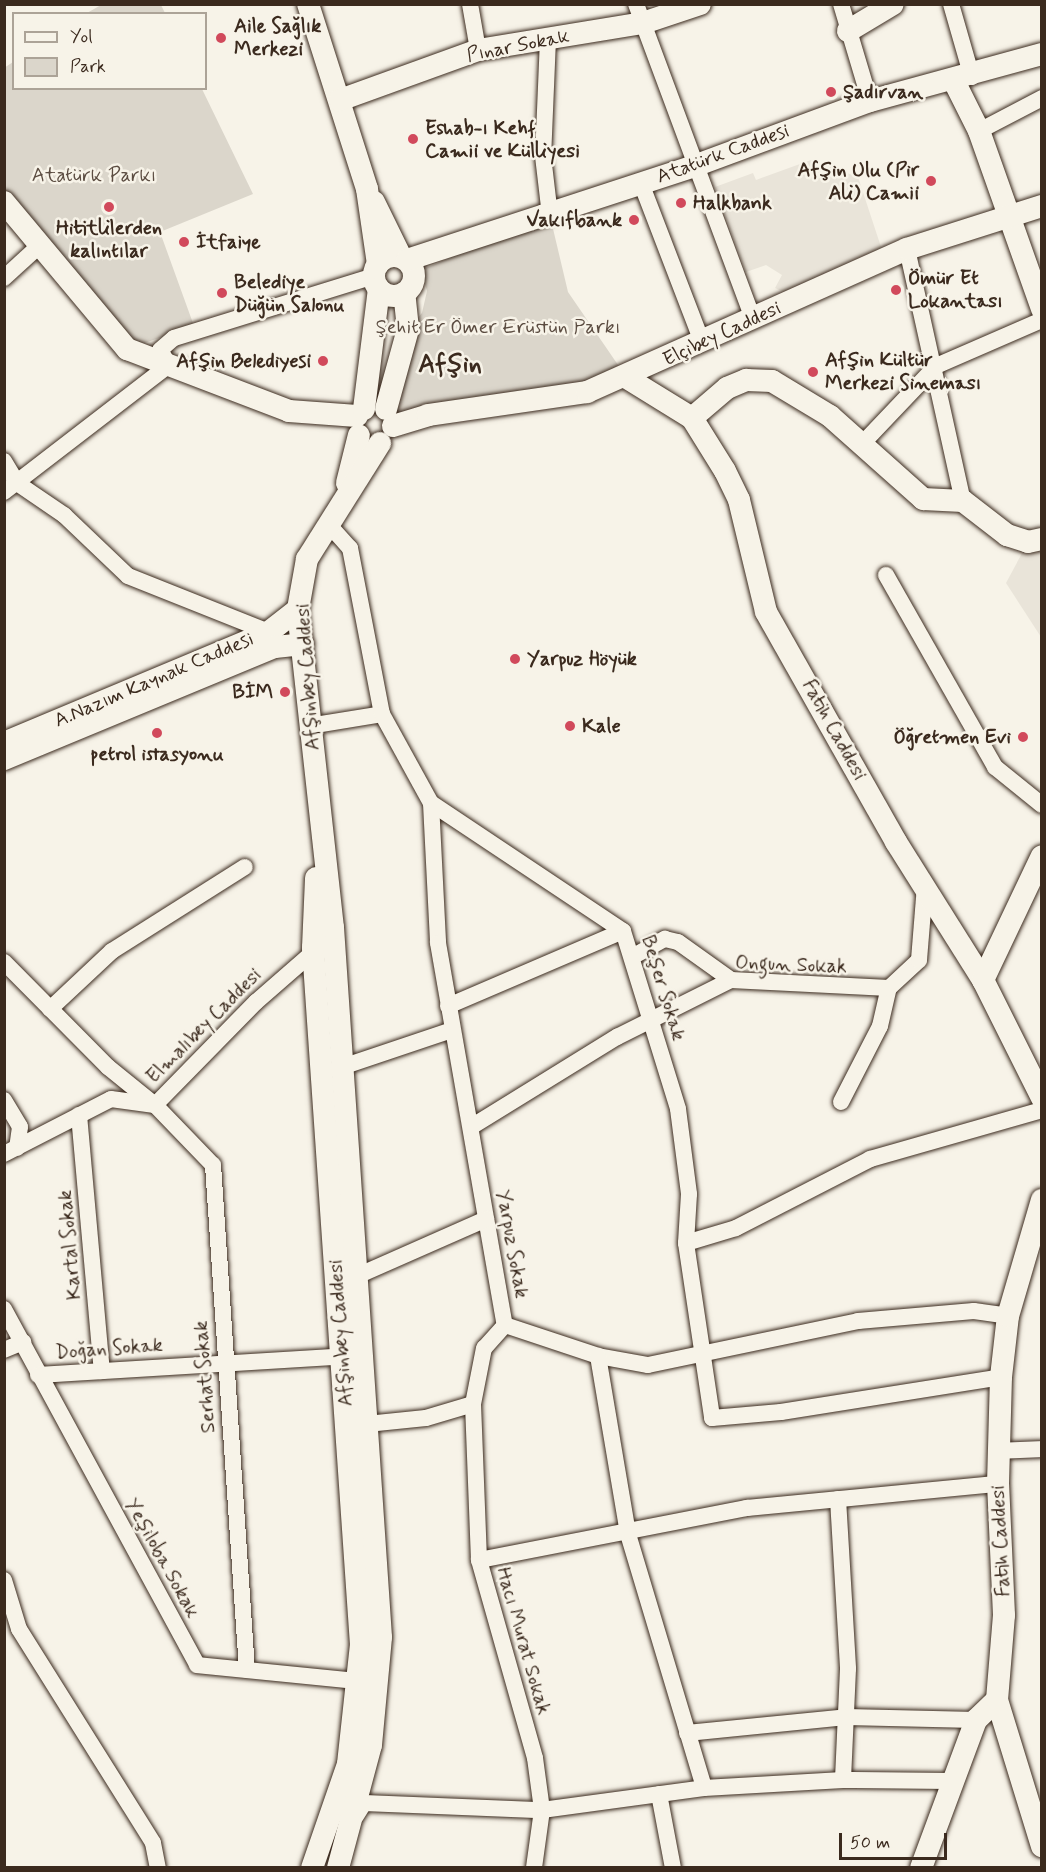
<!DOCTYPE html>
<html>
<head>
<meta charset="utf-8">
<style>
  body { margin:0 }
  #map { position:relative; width:1046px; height:1872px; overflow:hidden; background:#f7f3e8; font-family:Mynerve,sans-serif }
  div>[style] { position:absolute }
  .built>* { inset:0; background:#e9e4d9 }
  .green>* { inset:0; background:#dbd6cb }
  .roads { filter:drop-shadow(0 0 2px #3b2a1e) drop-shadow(0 0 2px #3b2a1e) }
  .street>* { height:16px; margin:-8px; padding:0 8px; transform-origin:8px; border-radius:8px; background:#f7f3e8 }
  .secondary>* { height:22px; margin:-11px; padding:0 11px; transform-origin:11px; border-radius:11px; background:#f7f3e8 }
  .secondary>.ring { margin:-11px; padding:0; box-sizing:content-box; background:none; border:22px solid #f7f3e8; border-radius:50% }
  .dots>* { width:16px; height:16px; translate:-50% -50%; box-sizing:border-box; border:3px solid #f7f3e8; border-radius:50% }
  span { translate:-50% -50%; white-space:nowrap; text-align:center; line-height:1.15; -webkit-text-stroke:5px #f7f3e8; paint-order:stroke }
  .poi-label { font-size:20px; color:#3b2a1e; font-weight:700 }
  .left { translate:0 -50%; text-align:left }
  .right { translate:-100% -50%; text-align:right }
  .street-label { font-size:20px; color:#3b2a1e }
  .park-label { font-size:20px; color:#5b4c41 }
  .district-label { font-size:26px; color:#3b2a1e; font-weight:700 }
  .frame { position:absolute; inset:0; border:6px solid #3b2a1e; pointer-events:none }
  .legend { position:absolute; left:12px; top:12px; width:195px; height:78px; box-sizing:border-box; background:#f7f3e8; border:2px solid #aca397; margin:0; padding:8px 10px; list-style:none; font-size:18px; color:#3b2a1e }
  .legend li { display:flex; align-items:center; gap:12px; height:30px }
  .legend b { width:30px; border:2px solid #aca397 }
  .scale { position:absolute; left:839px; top:1833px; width:108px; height:27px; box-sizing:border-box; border:3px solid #3b2a1e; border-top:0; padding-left:8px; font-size:18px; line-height:21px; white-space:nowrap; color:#3b2a1e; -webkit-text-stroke:4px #f7f3e8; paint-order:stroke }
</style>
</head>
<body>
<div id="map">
  <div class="built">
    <i style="clip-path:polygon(811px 160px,858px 177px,881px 247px,866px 266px,792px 296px,775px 288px,782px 275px,766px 265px,746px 272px,715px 187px,753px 173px,756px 180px)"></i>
    <i style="clip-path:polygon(1041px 539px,1041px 637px,1006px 583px,1028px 542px)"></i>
  </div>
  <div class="green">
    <i style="clip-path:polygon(101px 5px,161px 5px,165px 13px,87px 13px)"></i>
    <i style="clip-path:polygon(13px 62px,14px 88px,202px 89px,253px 194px,160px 232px,194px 326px,127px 349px,5px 202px,4px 68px)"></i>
    <i style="clip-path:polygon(550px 216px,568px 292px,627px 378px,393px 426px,408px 329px,422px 313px,427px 291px,421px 270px)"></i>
  </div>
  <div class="roads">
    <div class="street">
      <i style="left:470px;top:4px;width:47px;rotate:80.1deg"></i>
      <i style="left:636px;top:4px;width:336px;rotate:69.6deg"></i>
      <i style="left:841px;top:4px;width:101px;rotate:73.4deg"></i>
      <i style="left:951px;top:4px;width:76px;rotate:74deg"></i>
      <i style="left:548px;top:39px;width:117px;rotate:92.4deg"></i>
      <i style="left:543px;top:156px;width:60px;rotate:83.3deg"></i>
      <i style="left:979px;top:131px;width:71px;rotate:-27.6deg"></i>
      <i style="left:641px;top:183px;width:170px;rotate:69deg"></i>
      <i style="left:907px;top:249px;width:258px;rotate:77.5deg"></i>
      <i style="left:4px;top:278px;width:49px;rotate:-42.5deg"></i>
      <i style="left:862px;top:444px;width:108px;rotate:-46.5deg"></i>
      <i style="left:936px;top:366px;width:116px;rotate:-23.5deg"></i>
      <i style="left:4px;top:461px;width:26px;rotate:59deg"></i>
      <i style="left:17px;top:483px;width:57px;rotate:34.2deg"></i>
      <i style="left:64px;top:515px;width:88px;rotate:43.6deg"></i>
      <i style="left:128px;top:576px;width:152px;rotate:21.7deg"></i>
      <i style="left:4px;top:492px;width:208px;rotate:-37.6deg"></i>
      <i style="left:169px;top:365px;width:17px;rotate:-121deg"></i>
      <i style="left:160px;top:350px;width:18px;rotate:-41deg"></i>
      <i style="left:174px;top:338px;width:209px;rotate:-17.2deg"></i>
      <i style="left:330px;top:526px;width:30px;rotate:48deg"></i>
      <i style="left:350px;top:548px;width:169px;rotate:79.1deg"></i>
      <i style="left:886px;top:575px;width:221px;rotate:60.4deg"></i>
      <i style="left:995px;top:767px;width:60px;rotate:39deg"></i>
      <i style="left:309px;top:726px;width:74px;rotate:-9.3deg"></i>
      <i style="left:382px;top:714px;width:102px;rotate:61.2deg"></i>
      <i style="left:431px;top:803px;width:231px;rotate:33.7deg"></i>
      <i style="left:623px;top:931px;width:186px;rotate:72.8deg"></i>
      <i style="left:678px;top:1109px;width:86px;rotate:82.6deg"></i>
      <i style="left:689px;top:1194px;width:49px;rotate:93.5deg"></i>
      <i style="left:686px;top:1243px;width:177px;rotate:81.5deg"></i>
      <i style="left:712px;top:1418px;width:69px;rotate:-5deg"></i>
      <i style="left:781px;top:1412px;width:223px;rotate:-9deg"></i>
      <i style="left:431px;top:803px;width:140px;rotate:87.1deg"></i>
      <i style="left:438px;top:943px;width:388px;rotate:80.1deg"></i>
      <i style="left:505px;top:1325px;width:98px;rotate:18.4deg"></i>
      <i style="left:598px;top:1356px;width:51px;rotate:10.2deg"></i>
      <i style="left:648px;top:1365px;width:215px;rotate:-11.8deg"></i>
      <i style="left:858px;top:1321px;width:116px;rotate:-4.9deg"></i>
      <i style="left:974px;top:1311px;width:34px;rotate:8deg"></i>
      <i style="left:632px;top:957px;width:38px;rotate:-29deg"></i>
      <i style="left:665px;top:939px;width:13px;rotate:13deg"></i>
      <i style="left:678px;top:942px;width:65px;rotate:35.6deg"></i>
      <i style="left:4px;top:962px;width:148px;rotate:45.3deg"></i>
      <i style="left:108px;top:1067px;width:60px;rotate:39deg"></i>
      <i style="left:155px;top:1105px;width:144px;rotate:-45.6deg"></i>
      <i style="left:256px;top:1002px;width:84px;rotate:-41.1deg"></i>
      <i style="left:448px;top:1006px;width:190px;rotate:-23.2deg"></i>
      <i style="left:50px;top:1009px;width:85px;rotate:-43.1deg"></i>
      <i style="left:112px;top:951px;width:157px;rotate:-32.3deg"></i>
      <i style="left:342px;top:1067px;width:116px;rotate:-18.6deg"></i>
      <i style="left:4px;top:1100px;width:31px;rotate:59deg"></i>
      <i style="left:20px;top:1127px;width:21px;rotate:98deg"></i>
      <i style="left:841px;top:1102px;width:85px;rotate:-62.8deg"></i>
      <i style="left:880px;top:1026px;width:39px;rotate:-77deg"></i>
      <i style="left:79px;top:1115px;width:257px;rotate:84.9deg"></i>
      <i style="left:471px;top:1127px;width:172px;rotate:-31.7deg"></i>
      <i style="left:617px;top:1037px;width:127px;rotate:-26.6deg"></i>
      <i style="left:731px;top:980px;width:158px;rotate:2.9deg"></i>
      <i style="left:889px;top:988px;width:41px;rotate:-43deg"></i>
      <i style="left:919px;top:960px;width:74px;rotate:-85.4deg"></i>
      <i style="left:4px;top:1154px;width:120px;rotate:-27.2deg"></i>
      <i style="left:111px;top:1099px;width:44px;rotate:7.8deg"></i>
      <i style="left:155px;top:1105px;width:83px;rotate:46deg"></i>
      <i style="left:213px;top:1165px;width:506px;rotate:86.15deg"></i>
      <i style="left:686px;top:1243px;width:52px;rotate:-16.7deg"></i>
      <i style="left:736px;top:1228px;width:151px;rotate:-27.2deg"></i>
      <i style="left:870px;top:1159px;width:179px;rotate:-15.9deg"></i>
      <i style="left:357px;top:1276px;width:141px;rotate:-23.8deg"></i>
      <i style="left:4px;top:1309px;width:405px;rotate:61.5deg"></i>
      <i style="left:197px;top:1665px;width:170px;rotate:5.7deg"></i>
      <i style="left:505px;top:1325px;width:31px;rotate:132deg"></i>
      <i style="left:484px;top:1348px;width:57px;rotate:101.1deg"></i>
      <i style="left:473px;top:1404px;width:156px;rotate:87.8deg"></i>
      <i style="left:479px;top:1560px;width:206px;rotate:74.2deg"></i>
      <i style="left:535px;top:1758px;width:52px;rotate:82.3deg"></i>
      <i style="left:542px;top:1810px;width:59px;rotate:97.9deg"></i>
      <i style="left:4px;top:1350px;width:21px;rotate:-23deg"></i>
      <i style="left:598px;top:1356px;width:181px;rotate:80.4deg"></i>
      <i style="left:628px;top:1534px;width:265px;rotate:73.3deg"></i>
      <i style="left:38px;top:1375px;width:316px;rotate:-3.5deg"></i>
      <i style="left:367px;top:1424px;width:59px;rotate:-5.8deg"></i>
      <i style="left:426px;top:1418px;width:49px;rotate:-16.6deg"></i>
      <i style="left:998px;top:1451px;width:44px;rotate:-2.6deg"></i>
      <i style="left:838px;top:1499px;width:170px;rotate:86.6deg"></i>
      <i style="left:848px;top:1669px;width:111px;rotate:92.6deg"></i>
      <i style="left:479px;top:1560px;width:273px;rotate:-11deg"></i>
      <i style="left:747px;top:1508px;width:252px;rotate:-5.5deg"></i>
      <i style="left:4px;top:1580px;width:51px;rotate:73deg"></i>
      <i style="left:19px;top:1629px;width:252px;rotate:57.9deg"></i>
      <i style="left:153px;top:1843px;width:25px;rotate:79deg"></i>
      <i style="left:687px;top:1733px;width:160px;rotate:-5.7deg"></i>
      <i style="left:846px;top:1717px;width:130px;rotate:1.3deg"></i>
      <i style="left:659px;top:1794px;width:75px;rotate:79.3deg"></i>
      <i style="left:356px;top:1816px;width:15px;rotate:-58deg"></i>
      <i style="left:364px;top:1803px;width:178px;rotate:2.3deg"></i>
      <i style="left:542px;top:1810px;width:163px;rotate:-7.7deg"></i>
      <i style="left:704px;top:1788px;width:139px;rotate:-3.3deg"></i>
      <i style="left:843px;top:1780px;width:108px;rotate:0.5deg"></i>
    </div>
    <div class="secondary">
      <i style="left:308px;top:4px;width:194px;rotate:72.3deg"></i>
      <i style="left:367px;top:189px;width:76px;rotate:81.7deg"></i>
      <i style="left:848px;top:31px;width:52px;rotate:-31deg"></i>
      <i style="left:954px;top:81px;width:56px;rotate:63.4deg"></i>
      <i style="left:979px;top:131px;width:189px;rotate:70.5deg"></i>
      <i style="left:340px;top:100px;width:147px;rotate:-19.9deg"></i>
      <i style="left:478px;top:50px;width:167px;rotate:-9.3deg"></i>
      <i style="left:643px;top:23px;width:60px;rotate:-18.4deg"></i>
      <i style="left:4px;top:202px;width:192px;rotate:50.1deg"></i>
      <i style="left:127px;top:349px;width:173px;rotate:20.9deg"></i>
      <i style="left:289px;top:411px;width:68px;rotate:4.2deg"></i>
      <i style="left:374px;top:202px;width:61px;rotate:63.9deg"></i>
      <i class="ring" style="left:374px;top:256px;width:18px;height:18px"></i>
      <i style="left:407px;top:260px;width:302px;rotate:-18.1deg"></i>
      <i style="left:694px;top:166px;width:188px;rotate:-20.3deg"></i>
      <i style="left:870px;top:101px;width:178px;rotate:-15.3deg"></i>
      <i style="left:627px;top:378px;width:76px;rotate:31.6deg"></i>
      <i style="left:692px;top:418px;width:62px;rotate:58.1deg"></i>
      <i style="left:725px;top:471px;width:32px;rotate:64deg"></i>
      <i style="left:739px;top:500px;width:115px;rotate:76.4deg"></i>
      <i style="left:766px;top:612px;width:264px;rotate:60.5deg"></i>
      <i style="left:896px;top:842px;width:163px;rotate:57.8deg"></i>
      <i style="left:983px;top:980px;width:132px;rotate:63.4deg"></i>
      <i style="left:364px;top:409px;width:121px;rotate:-82.9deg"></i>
      <i style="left:386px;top:409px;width:83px;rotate:-74.6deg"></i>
      <i style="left:408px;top:329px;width:36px;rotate:-96deg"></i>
      <i style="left:692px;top:418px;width:46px;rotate:-40.6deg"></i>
      <i style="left:727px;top:388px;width:21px;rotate:-23deg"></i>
      <i style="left:746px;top:380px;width:26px;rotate:2deg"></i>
      <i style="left:772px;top:381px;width:68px;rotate:31.1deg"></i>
      <i style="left:830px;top:416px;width:125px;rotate:41.7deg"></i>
      <i style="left:923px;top:499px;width:40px;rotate:2.9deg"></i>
      <i style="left:963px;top:501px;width:56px;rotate:37.7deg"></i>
      <i style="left:1007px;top:535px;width:22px;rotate:18deg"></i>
      <i style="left:1028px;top:542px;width:14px;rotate:-12deg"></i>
      <i style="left:393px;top:426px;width:37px;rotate:-17deg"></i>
      <i style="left:428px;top:415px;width:161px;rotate:-8.2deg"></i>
      <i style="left:587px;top:392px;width:350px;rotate:-24.1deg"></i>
      <i style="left:907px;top:249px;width:142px;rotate:-17.7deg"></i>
      <i style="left:347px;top:483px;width:49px;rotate:-76deg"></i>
      <i style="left:4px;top:743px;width:287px;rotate:-22.7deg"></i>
      <i style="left:269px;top:632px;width:37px;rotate:-38deg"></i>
      <i style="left:4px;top:759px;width:293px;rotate:-22.5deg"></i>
      <i style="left:275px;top:647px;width:28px;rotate:-6deg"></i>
      <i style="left:983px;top:980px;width:137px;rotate:-64.6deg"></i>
      <i style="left:997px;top:1700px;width:153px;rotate:72.9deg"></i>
      <i style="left:312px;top:1868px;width:110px;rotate:-70.9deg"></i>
      <i style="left:348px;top:1764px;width:120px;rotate:-83.8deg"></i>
      <i style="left:361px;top:1645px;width:699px;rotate:-93.94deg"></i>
      <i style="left:313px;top:948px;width:70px;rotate:-87.5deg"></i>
      <i style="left:338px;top:1868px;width:127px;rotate:-75deg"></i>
      <i style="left:371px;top:1745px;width:108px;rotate:-84.7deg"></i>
      <i style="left:381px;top:1637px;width:711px;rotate:-93.87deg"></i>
      <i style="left:333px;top:928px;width:321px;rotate:-96.3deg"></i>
      <i style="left:298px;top:609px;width:51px;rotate:-79.8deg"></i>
      <i style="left:307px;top:559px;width:137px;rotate:-57.8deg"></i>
      <i style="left:921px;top:1868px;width:158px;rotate:-69.6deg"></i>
      <i style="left:976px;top:1720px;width:29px;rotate:-44deg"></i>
      <i style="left:997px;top:1700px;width:85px;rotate:-85.3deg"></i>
      <i style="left:1004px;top:1615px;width:131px;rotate:-92.6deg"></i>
      <i style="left:998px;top:1484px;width:107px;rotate:-88.4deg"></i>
      <i style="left:1001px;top:1377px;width:61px;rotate:-83.5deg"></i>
      <i style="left:1008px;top:1316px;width:121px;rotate:-73.7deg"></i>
    </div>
  </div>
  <div class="dots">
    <i style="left:221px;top:38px;background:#d1495b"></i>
    <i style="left:831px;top:92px;background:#d1495b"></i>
    <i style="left:413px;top:139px;background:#d1495b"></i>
    <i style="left:931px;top:181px;background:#d1495b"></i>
    <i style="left:681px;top:203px;background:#d1495b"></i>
    <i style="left:109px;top:207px;background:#d1495b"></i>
    <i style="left:634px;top:220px;background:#d1495b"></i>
    <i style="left:184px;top:242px;background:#d1495b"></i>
    <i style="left:896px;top:290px;background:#d1495b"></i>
    <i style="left:222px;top:293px;background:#d1495b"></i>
    <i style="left:323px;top:361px;background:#d1495b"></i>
    <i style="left:813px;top:372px;background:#d1495b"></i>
    <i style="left:515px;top:659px;background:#d1495b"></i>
    <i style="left:285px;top:692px;background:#d1495b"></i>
    <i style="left:570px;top:726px;background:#d1495b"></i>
    <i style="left:157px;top:733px;background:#d1495b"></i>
    <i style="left:1023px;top:737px;background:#d1495b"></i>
  </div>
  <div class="poi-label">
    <span class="left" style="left:234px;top:38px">Aile Sağlık<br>Merkezi</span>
    <span class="left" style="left:843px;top:92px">Şadırvan</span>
    <span class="left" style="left:425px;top:140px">Eshab-ı Kehf<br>Camii ve Külliyesi</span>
    <span class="right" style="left:919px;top:182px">Afşin Ulu (Pir<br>Ali) Camii</span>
    <span class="left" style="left:693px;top:203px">Halkbank</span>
    <span class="right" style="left:622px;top:220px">Vakıfbank</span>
    <span style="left:109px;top:240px">Hititlilerden<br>kalıntılar</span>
    <span class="left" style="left:196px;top:242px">İtfaiye</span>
    <span class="left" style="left:908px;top:290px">Ömür Et<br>Lokantası</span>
    <span class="left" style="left:234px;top:294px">Belediye<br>Düğün Salonu</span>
    <span class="left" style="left:825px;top:372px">Afşin Kültür<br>Merkezi Sineması</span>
    <span class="right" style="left:311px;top:361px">Afşin Belediyesi</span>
    <span class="left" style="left:527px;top:659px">Yarpuz Höyük</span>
    <span class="right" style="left:273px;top:692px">BİM</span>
    <span class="left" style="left:582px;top:726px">Kale</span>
    <span class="right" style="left:1011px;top:737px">Öğretmen Evi</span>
    <span style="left:157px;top:754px">petrol istasyonu</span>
  </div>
  <div class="street-label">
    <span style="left:518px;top:46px;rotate:-11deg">Pınar Sokak</span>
    <span style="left:723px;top:154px;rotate:-20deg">Atatürk Caddesi</span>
    <span style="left:722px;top:334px;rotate:-25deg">Elçibey Caddesi</span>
    <span style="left:308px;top:677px;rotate:-94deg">Afşinbey Caddesi</span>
    <span style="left:154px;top:680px;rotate:-23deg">A.Nazım Kaynak Caddesi</span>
    <span style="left:834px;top:730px;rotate:61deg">Fatih Caddesi</span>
    <span style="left:791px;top:965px;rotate:2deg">Ongun Sokak</span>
    <span style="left:663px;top:988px;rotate:73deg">Beşer Sokak</span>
    <span style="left:204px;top:1026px;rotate:-45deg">Elmalıbey Caddesi</span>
    <span style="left:512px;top:1244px;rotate:80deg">Yarpuz Sokak</span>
    <span style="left:70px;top:1245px;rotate:-95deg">Kartal Sokak</span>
    <span style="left:341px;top:1333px;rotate:-94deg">Afşinbey Caddesi</span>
    <span style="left:109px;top:1349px;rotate:-4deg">Doğan Sokak</span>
    <span style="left:205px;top:1377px;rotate:-94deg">Serhat Sokak</span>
    <span style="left:1001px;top:1541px;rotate:-93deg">Fatih Caddesi</span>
    <span style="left:162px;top:1558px;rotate:61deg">Yeşiloba Sokak</span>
    <span style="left:523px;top:1641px;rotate:74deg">Hacı Murat Sokak</span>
  </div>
  <div class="park-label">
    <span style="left:94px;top:175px">Atatürk Parkı</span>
    <span style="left:498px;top:327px">Şehit Er Ömer Erüstün Parkı</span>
  </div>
  <div class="district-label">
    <span style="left:450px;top:366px">Afşin</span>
  </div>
  <div class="frame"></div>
  <ul class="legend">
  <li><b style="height:8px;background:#f7f3e8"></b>Yol</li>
  <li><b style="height:16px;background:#dbd6cb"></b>Park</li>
  </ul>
  <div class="scale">50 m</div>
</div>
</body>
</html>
